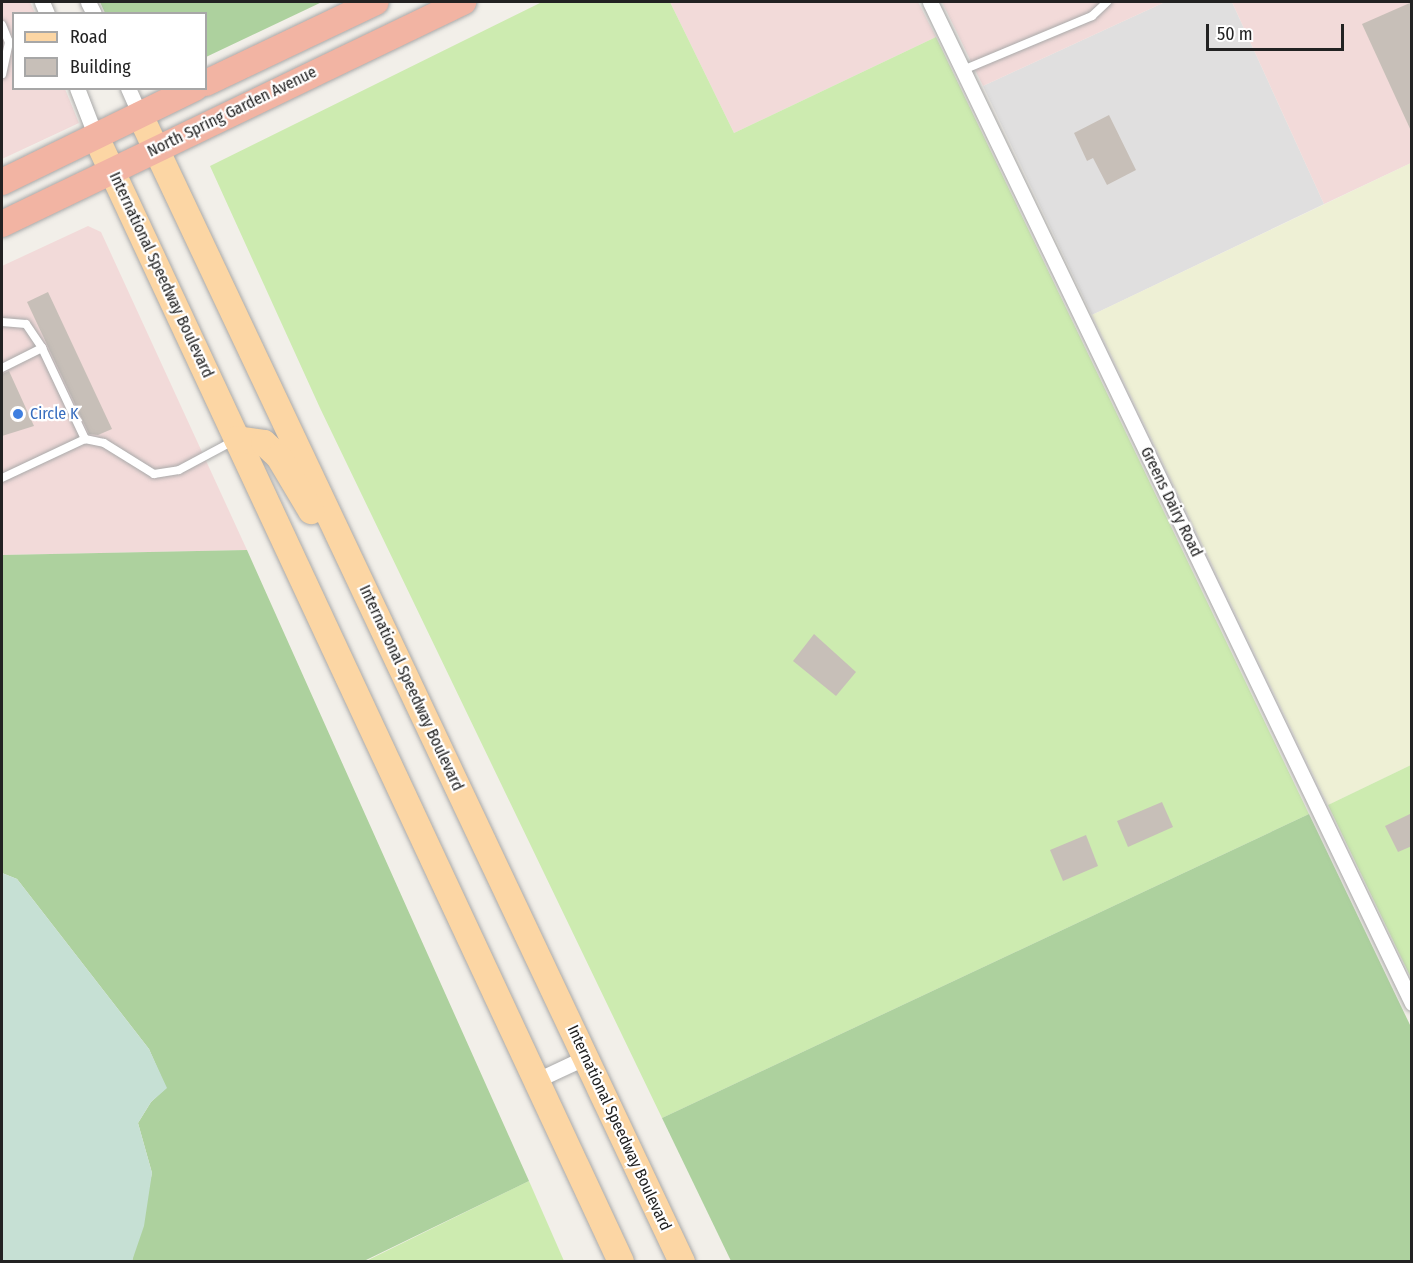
<!DOCTYPE html>
<html>
<head>
<meta charset="utf-8">
<style>
  body { margin:0 }
  #map { position:relative; width:1413px; height:1263px; overflow:hidden; background:#f2efe9; font-family:"Fira Sans Condensed",sans-serif }
  div>[style] { position:absolute }
  .residential>* { inset:0; background:#e0dfdf }
  .commercial>* { inset:0; background:#f2dad9 }
  .farmland>* { inset:0; background:#eef0d5 }
  .grass>* { inset:0; background:#cdebb0 }
  .forest>* { inset:0; background:#add19e }
  .wetland>* { inset:0; background:#c6e0d4 }
  .building>* { inset:0; background:#c7bfb8 }
  .roads { filter:drop-shadow(0 0 2px #a9a9a9) drop-shadow(0 0 2px #a9a9a9) }
  .service>* { height:8px; margin:-4px; padding:0 4px; transform-origin:4px; border-radius:4px; background:#fff }
  .minor>* { height:15px; margin:-7.5px; padding:0 7.5px; transform-origin:7.5px; border-radius:7.5px; background:#fff }
  .primary>* { height:26px; margin:-13px; padding:0 13px; transform-origin:13px; border-radius:13px; background:#fcd6a4 }
  .trunk>* { height:26px; margin:-13px; padding:0 13px; transform-origin:13px; border-radius:13px; background:#f2b4a3 }
  .dots>* { width:16px; height:16px; translate:-50% -50%; box-sizing:border-box; border:3px solid #fff; border-radius:50% }
  span { translate:-50% -50%; white-space:nowrap; text-align:center; line-height:1.15; -webkit-text-stroke:4.5px #fff; paint-order:stroke }
  .street-label { font-size:16px; color:#222 }
  .shop-label { font-size:16px; color:#366cbe }
  .left { translate:0 -50%; text-align:left }
  .frame { position:absolute; inset:0; border:3px solid #222; pointer-events:none }
  .legend { position:absolute; left:12px; top:12px; width:195px; height:78px; box-sizing:border-box; background:#fff; border:2px solid #a7a7a7; margin:0; padding:8px 10px; list-style:none; font-size:18px; color:#222 }
  .legend li { display:flex; align-items:center; gap:12px; height:30px }
  .legend b { width:30px; border:2px solid #a7a7a7 }
  .scale { position:absolute; left:1206px; top:24px; width:138px; height:27px; box-sizing:border-box; border:3px solid #222; border-top:0; padding-left:8px; font-size:18px; line-height:21px; white-space:nowrap; color:#222; -webkit-text-stroke:4px #fff; paint-order:stroke }
</style>
</head>
<body>
<div id="map">
  <div class="residential">
    <i style="clip-path:polygon(1165px 2px,1232px 2px,1324px 204px,1092px 315px,983px 86px)"></i>
  </div>
  <div class="commercial">
    <i style="clip-path:polygon(2px 2px,30px 2px,35px 13px,14px 14px,14px 88px,65px 89px,79px 123px,2px 159px)"></i>
    <i style="clip-path:polygon(670px 2px,918px 2px,936px 37px,734px 133px)"></i>
    <i style="clip-path:polygon(942px 2px,1165px 2px,983px 86px)"></i>
    <i style="clip-path:polygon(1232px 2px,1411px 2px,1411px 163px,1324px 204px)"></i>
    <i style="clip-path:polygon(88px 226px,101px 232px,247px 550px,2px 555px,2px 266px)"></i>
  </div>
  <div class="farmland">
    <i style="clip-path:polygon(1411px 163px,1411px 765px,1328px 805px,1092px 315px)"></i>
  </div>
  <div class="grass">
    <i style="clip-path:polygon(542px 2px,670px 2px,734px 133px,936px 37px,1309px 814px,662px 1118px,320px 408px,210px 166px)"></i>
    <i style="clip-path:polygon(1411px 765px,1411px 978px,1328px 805px)"></i>
    <i style="clip-path:polygon(529px 1181px,564px 1261px,364px 1262px)"></i>
  </div>
  <div class="forest">
    <i style="clip-path:polygon(100px 2px,322px 2px,206px 57px,206px 14px,105px 13px)"></i>
    <i style="clip-path:polygon(247px 550px,529px 1181px,364px 1261px,132px 1261px,152px 1173px,138px 1123px,151px 1102px,166px 1088px,149px 1049px,17px 879px,2px 873px,2px 555px)"></i>
    <i style="clip-path:polygon(1309px 814px,1411px 1027px,1411px 1261px,731px 1261px,662px 1118px)"></i>
  </div>
  <div class="wetland">
    <i style="clip-path:polygon(2px 873px,17px 879px,149px 1049px,167px 1088px,151px 1102px,138px 1123px,152px 1173px,144px 1226px,132px 1261px,2px 1261px)"></i>
  </div>
  <div class="building">
    <i style="clip-path:polygon(1412px 2px,1412px 133px,1362px 24px)"></i>
    <i style="clip-path:polygon(1109px 115px,1136px 170px,1107px 185px,1093px 158px,1087px 161px,1074px 133px)"></i>
    <i style="clip-path:polygon(48px 292px,112px 429px,98px 435px,89px 434px,27px 302px)"></i>
    <i style="clip-path:polygon(9px 371px,34px 426px,2px 436px,2px 374px)"></i>
    <i style="clip-path:polygon(814px 634px,856px 672px,836px 696px,793px 661px)"></i>
    <i style="clip-path:polygon(1162px 802px,1173px 827px,1128px 847px,1117px 821px)"></i>
    <i style="clip-path:polygon(1412px 813px,1412px 846px,1398px 852px,1385px 826px)"></i>
    <i style="clip-path:polygon(1086px 835px,1098px 866px,1063px 881px,1050px 850px)"></i>
  </div>
  <div class="roads">
    <div class="service">
      <i style="left:2px;top:25px;width:18px;rotate:68deg"></i>
      <i style="left:9px;top:42px;width:33px;rotate:102deg"></i>
      <i style="left:963px;top:70px;width:140px;rotate:-22.7deg"></i>
      <i style="left:1092px;top:16px;width:21px;rotate:-43deg"></i>
      <i style="left:2px;top:322px;width:24px;rotate:5deg"></i>
      <i style="left:26px;top:324px;width:29px;rotate:56deg"></i>
      <i style="left:42px;top:348px;width:101px;rotate:64.7deg"></i>
      <i style="left:85px;top:439px;width:19px;rotate:12deg"></i>
      <i style="left:104px;top:443px;width:59px;rotate:31.8deg"></i>
      <i style="left:154px;top:474px;width:25px;rotate:-9deg"></i>
      <i style="left:179px;top:470px;width:61px;rotate:-28.2deg"></i>
      <i style="left:2px;top:368px;width:45px;rotate:-26.6deg"></i>
      <i style="left:2px;top:478px;width:92px;rotate:-25.2deg"></i>
    </div>
    <div class="minor">
      <i style="left:42px;top:2px;width:13px;rotate:67deg"></i>
      <i style="left:88px;top:2px;width:13px;rotate:63deg"></i>
      <i style="left:930px;top:2px;width:1111px;rotate:64.29deg"></i>
      <i style="left:77px;top:88px;width:53px;rotate:68.8deg"></i>
      <i style="left:128px;top:88px;width:30px;rotate:66deg"></i>
      <i style="left:537px;top:1080px;width:54px;rotate:-25.1deg"></i>
    </div>
    <div class="primary">
      <i style="left:140px;top:115px;width:1269px;rotate:64.71deg"></i>
      <i style="left:96px;top:137px;width:1241px;rotate:64.98deg"></i>
      <i style="left:237px;top:439px;width:27px;rotate:8deg"></i>
      <i style="left:264px;top:443px;width:21px;rotate:43deg"></i>
      <i style="left:279px;top:457px;width:63px;rotate:59.3deg"></i>
    </div>
    <div class="trunk">
      <i style="left:206px;top:83px;width:188px;rotate:-25.5deg"></i>
      <i style="left:2px;top:182px;width:215px;rotate:-26deg"></i>
      <i style="left:2px;top:224px;width:512px;rotate:-25.71deg"></i>
    </div>
  </div>
  <div class="dots">
    <i style="left:18px;top:414px;background:#3f7fe0"></i>
  </div>
  <div class="street-label">
    <span style="left:232px;top:112px;rotate:-26deg">North Spring Garden Avenue</span>
    <span style="left:161px;top:275px;rotate:65deg">International Speedway Boulevard</span>
    <span style="left:1171px;top:502px;rotate:64deg">Greens Dairy Road</span>
    <span style="left:411px;top:688px;rotate:65deg">International Speedway Boulevard</span>
    <span style="left:619px;top:1128px;rotate:65deg">International Speedway Boulevard</span>
  </div>
  <div class="shop-label">
    <span class="left" style="left:30px;top:414px">Circle K</span>
  </div>
  <div class="frame"></div>
  <ul class="legend">
  <li><b style="height:8px;background:#fcd6a4"></b>Road</li>
  <li><b style="height:16px;background:#c7bfb8"></b>Building</li>
  </ul>
  <div class="scale">50 m</div>
</div>
</body>
</html>
